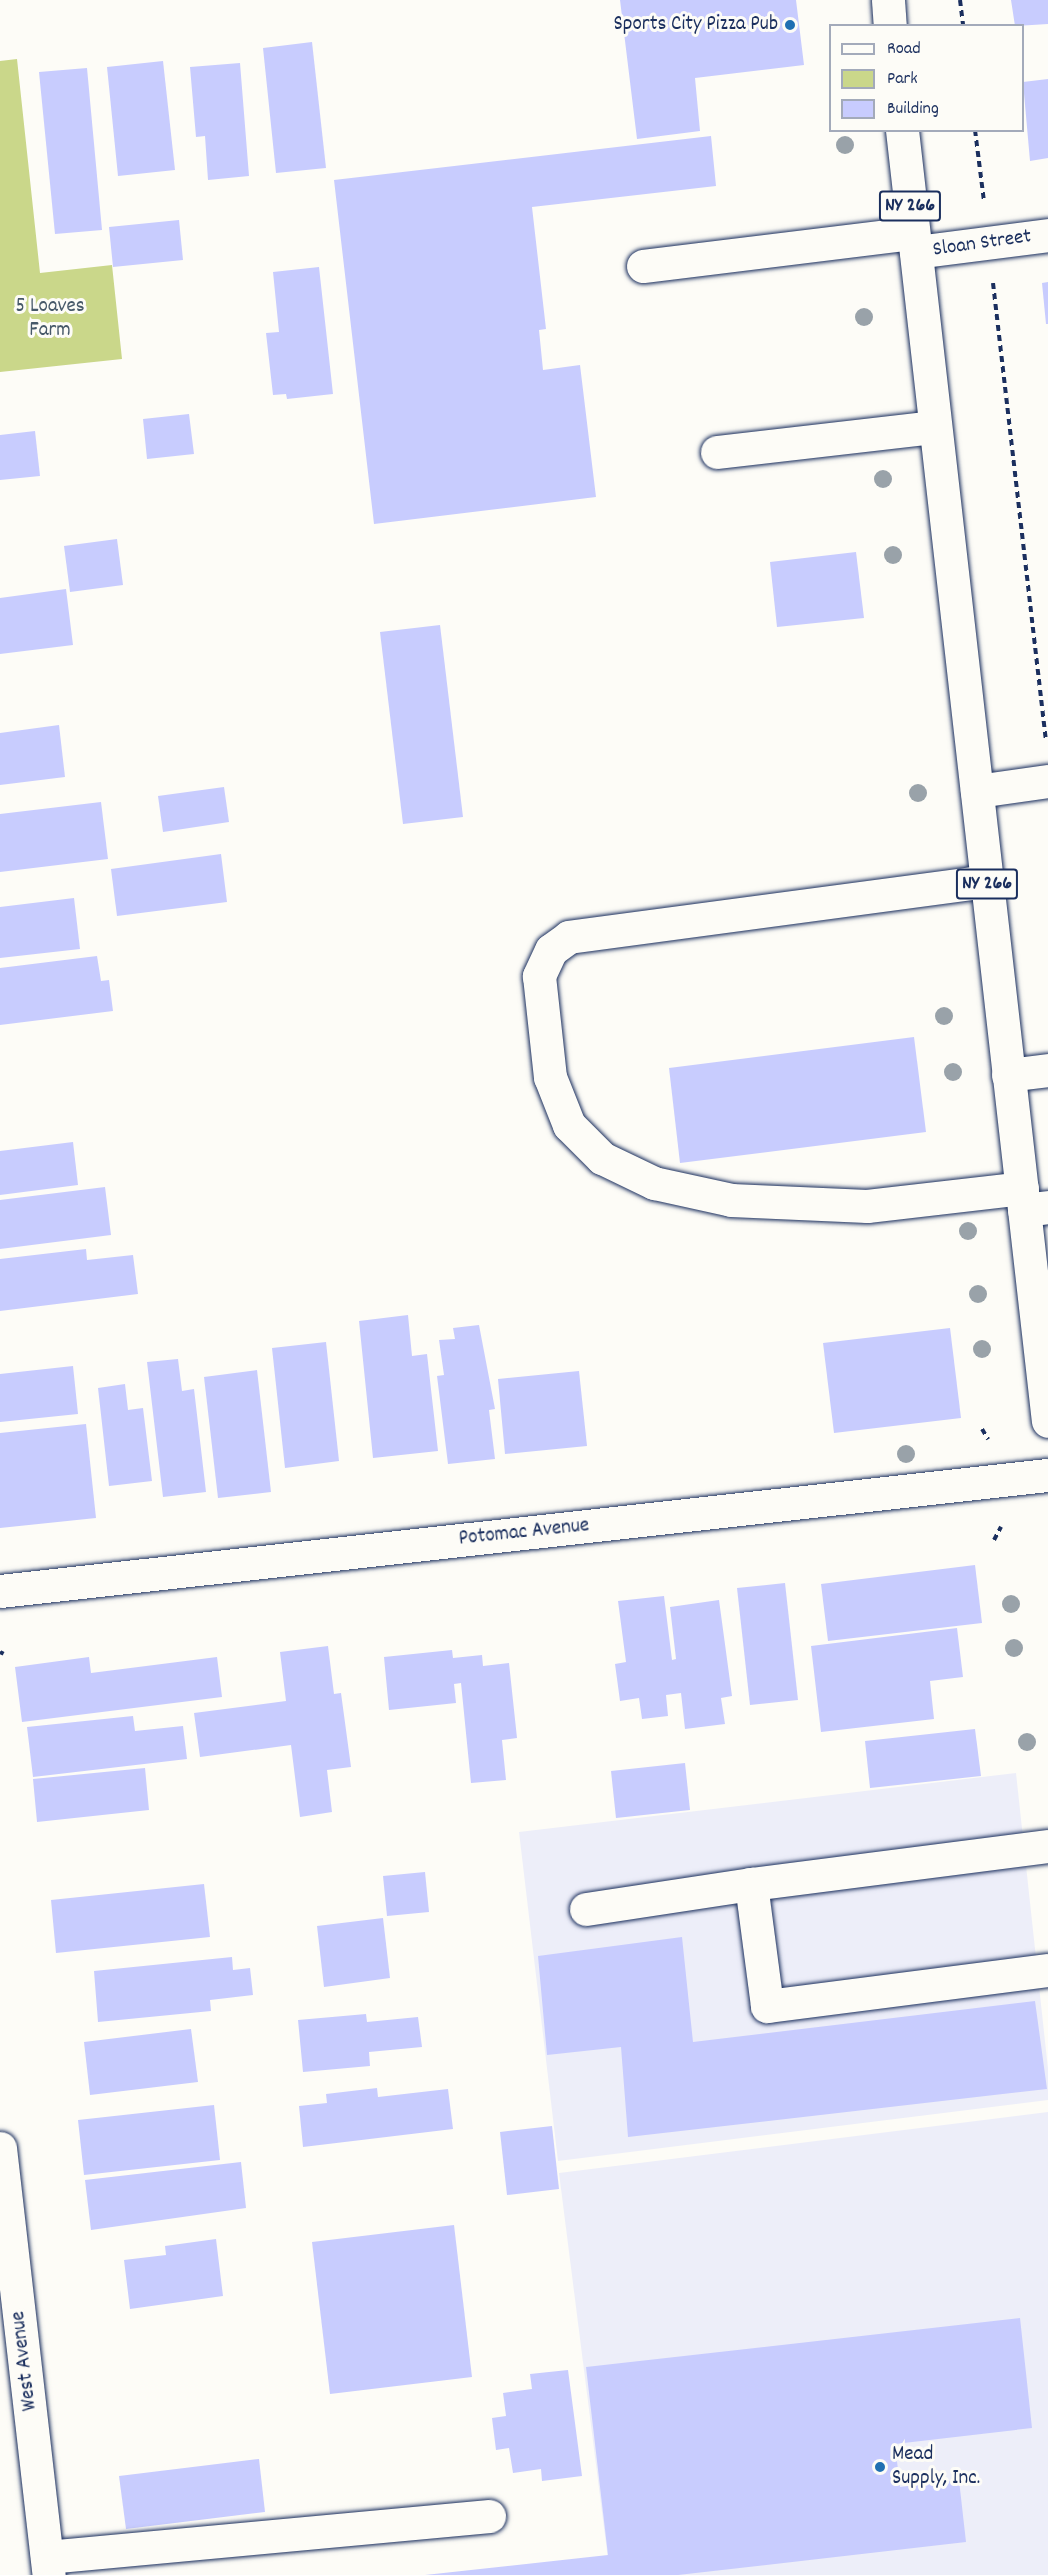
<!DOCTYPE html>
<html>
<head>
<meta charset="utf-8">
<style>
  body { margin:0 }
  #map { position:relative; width:1048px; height:2575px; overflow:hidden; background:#fdfcf7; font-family:Dekko,sans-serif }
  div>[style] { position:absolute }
  .built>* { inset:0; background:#edeef9 }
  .green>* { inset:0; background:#cad78a }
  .building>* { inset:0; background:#c8ccfe }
  .path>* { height:4px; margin-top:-2px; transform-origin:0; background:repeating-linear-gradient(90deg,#1b2f5e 0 6px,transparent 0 10.5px) }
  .roads { filter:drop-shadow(0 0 2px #1b2f5e) drop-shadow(0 0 2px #1b2f5e) }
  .minor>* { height:33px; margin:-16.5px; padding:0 16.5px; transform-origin:16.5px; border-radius:16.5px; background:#fdfcf7 }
  .major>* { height:33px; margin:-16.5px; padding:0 16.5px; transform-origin:16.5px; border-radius:16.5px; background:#fdfcf7 }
  .trees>* { width:18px; height:18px; margin:-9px; border-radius:50%; background:#99a2a9 }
  .dots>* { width:16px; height:16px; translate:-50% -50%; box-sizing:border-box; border:3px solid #fdfcf7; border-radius:50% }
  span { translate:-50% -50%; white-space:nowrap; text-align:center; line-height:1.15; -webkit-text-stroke:6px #fdfcf7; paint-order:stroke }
  .shield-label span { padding:2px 4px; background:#fdfcf7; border:2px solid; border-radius:4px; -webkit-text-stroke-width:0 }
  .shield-label { font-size:20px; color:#1b2f5e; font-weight:700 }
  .poi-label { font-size:21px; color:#1b2f5e }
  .right { translate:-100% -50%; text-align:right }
  .left { translate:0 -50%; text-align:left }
  .street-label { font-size:21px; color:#1b2f5e }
  .park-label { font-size:21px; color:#475969 }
  .legend { position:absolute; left:829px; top:24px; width:195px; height:108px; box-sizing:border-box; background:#fdfcf7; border:2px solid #a3aaba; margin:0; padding:8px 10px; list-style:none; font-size:18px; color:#1b2f5e }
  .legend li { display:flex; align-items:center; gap:12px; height:30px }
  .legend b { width:30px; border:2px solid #a3aaba }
</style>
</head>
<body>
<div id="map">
  <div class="built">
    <i style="clip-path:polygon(1016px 1773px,1048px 2069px,1048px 2100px,558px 2161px,519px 1832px)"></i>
    <i style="clip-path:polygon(1048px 2112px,1048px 2575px,610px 2575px,559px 2173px)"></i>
  </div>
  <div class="green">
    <i style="clip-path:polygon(17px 59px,40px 273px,112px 265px,122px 359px,0 372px,0 61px)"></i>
  </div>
  <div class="building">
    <i style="clip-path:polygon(620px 0,796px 0,804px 65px,695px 78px,700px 131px,637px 139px)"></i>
    <i style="clip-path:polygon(1011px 0,1048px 0,1048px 24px,1015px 26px)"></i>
    <i style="clip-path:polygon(312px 42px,326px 168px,276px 173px,263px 48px)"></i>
    <i style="clip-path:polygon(163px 61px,175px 170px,118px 176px,107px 67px)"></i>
    <i style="clip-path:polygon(240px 63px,249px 176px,208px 180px,205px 136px,196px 137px,190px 67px)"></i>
    <i style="clip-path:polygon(87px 68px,102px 230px,55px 234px,39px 72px)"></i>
    <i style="clip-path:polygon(1048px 79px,1048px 158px,1030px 161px,1023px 82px)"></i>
    <i style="clip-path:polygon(711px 136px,716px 186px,532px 207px,546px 329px,539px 330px,543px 370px,580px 365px,596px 497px,374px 524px,334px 180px)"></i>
    <i style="clip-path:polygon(179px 220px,183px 260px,113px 267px,109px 227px)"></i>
    <i style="clip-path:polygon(319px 267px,333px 394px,287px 399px,286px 394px,273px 395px,266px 333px,279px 332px,273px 272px)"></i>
    <i style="clip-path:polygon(1048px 282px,1048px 324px,1046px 324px,1042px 283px)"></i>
    <i style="clip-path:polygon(189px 414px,194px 454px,147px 459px,143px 419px)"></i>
    <i style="clip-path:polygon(35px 431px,40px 476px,0 480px,0 435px)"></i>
    <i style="clip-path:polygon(117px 539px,123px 585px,70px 592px,64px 546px)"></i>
    <i style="clip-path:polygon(856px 552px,864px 618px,777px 627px,770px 562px)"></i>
    <i style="clip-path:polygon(66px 589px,73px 645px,0 654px,0 598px)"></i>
    <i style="clip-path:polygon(440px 625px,463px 817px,403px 824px,380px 632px)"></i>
    <i style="clip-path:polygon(59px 725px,65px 777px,0 785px,0 733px)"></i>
    <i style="clip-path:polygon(224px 787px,229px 822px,163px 832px,158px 796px)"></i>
    <i style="clip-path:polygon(101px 802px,108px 859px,0 872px,0 814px)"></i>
    <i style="clip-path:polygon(221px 854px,227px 902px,117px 916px,111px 869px)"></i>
    <i style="clip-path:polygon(74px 898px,80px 949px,0 958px,0 907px)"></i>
    <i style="clip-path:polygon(97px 956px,101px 981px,109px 980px,113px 1011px,0 1025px,0 968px)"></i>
    <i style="clip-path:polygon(914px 1037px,926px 1132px,680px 1163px,669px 1068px)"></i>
    <i style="clip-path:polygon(73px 1142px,78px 1185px,0 1195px,0 1151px)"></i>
    <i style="clip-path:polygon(105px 1187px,111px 1235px,0 1249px,0 1200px)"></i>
    <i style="clip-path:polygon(86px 1249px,87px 1260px,133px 1255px,138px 1294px,0 1311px,0 1259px)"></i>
    <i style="clip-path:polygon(408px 1315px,412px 1356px,427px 1354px,438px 1451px,373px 1458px,359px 1321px)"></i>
    <i style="clip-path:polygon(479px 1325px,495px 1409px,489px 1410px,495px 1459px,448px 1464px,437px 1376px,444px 1375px,439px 1340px,455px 1339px,453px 1328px)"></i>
    <i style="clip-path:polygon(950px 1328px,961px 1418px,834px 1433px,823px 1343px)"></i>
    <i style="clip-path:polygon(326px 1342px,339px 1461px,285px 1468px,272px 1348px)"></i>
    <i style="clip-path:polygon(178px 1359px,182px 1391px,194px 1389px,206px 1492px,163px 1497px,147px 1362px)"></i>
    <i style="clip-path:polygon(73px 1366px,78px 1414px,0 1422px,0 1374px)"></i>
    <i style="clip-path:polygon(257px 1370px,271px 1492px,218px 1498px,204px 1377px)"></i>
    <i style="clip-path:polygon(579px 1371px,587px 1446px,505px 1454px,498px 1379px)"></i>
    <i style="clip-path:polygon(125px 1384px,128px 1410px,143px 1408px,152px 1481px,109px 1486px,98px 1388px)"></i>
    <i style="clip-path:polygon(86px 1424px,96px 1518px,0 1528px,0 1433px)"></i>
    <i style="clip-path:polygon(975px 1565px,982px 1623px,828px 1641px,821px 1584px)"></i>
    <i style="clip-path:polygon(785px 1583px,798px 1700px,750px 1705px,737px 1588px)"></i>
    <i style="clip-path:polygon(664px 1596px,672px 1660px,676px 1659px,670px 1607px,719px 1600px,732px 1696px,721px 1698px,725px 1724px,685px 1729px,681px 1693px,666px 1695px,668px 1716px,642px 1719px,639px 1698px,620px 1701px,615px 1664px,626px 1662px,618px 1601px)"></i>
    <i style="clip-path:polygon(957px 1628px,963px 1677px,930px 1681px,934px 1719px,821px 1732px,811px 1646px)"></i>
    <i style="clip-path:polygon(328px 1646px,334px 1694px,341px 1693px,351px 1767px,327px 1770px,332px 1812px,300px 1817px,291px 1745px,200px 1757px,194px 1713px,286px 1701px,280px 1652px)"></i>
    <i style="clip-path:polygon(452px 1650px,453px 1658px,482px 1655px,483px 1666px,509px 1663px,517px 1738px,502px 1740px,506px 1780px,471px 1783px,461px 1683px,454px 1684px,456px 1703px,389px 1710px,384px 1657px)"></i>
    <i style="clip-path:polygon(89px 1657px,91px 1673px,217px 1657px,222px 1697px,22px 1722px,15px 1667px)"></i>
    <i style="clip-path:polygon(133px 1716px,135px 1731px,183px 1726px,187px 1759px,33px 1777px,27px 1727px)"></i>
    <i style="clip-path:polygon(975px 1729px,981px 1776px,870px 1788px,865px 1741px)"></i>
    <i style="clip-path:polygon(685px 1763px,690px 1810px,616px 1818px,611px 1771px)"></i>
    <i style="clip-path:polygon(145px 1768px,149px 1810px,37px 1822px,33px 1779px)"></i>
    <i style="clip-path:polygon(425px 1872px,429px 1912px,387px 1916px,383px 1876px)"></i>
    <i style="clip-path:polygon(204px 1884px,210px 1937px,56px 1953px,51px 1900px)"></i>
    <i style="clip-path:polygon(383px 1918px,390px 1978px,324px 1987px,317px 1926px)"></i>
    <i style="clip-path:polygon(682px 1937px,693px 2042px,1035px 2001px,1047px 2089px,628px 2137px,621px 2047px,547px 2055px,538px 1956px)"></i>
    <i style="clip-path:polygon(232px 1957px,233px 1970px,250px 1968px,253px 1995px,210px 2000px,211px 2011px,98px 2022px,94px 1971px)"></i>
    <i style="clip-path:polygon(366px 2014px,367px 2022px,418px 2017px,422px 2047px,369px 2052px,370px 2066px,303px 2072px,298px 2020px)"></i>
    <i style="clip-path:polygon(191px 2029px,198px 2082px,90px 2095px,84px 2042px)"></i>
    <i style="clip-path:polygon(377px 2088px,378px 2097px,448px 2089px,453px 2129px,303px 2147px,299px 2106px,327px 2103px,326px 2094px)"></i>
    <i style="clip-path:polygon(214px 2105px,220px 2160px,84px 2175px,78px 2120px)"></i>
    <i style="clip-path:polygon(552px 2126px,559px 2189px,507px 2195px,500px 2132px)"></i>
    <i style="clip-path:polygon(241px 2162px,246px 2208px,91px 2230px,85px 2180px)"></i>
    <i style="clip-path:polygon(454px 2225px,472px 2377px,330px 2394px,312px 2242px)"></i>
    <i style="clip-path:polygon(216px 2239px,223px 2296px,130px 2309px,124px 2260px,166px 2255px,165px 2246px)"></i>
    <i style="clip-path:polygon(1020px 2318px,1032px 2428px,895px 2444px,900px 2487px,959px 2480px,966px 2542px,678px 2575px,425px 2575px,608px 2555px,586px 2367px)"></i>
    <i style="clip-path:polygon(568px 2370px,582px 2476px,542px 2481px,541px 2469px,513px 2473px,509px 2448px,496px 2450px,492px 2418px,506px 2416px,503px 2393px,532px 2389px,530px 2374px)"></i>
    <i style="clip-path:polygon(259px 2459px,265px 2512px,126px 2529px,119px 2476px)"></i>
  </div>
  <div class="path">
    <i style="left:960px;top:0;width:26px;rotate:83deg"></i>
    <i style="left:975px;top:130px;width:72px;rotate:82.8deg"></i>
    <i style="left:993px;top:283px;width:461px;rotate:83.4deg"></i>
    <i style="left:982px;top:1429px;width:12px;rotate:59deg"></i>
    <i style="left:994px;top:1540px;width:15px;rotate:-62deg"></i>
    <i style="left:0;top:1652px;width:4px;rotate:27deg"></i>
  </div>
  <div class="roads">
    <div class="minor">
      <i style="left:916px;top:252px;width:133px;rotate:-7.3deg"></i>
      <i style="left:643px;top:266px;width:272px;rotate:-7deg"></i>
      <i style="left:717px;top:452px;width:218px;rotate:-6.6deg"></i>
      <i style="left:977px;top:791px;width:72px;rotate:-8deg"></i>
      <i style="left:987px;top:881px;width:422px;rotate:172.4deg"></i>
      <i style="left:569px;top:937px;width:22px;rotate:144deg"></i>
      <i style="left:551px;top:950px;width:29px;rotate:115deg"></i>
      <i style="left:539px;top:976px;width:102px;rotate:83.8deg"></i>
      <i style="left:550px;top:1077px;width:52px;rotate:68.4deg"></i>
      <i style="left:569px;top:1125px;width:47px;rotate:45deg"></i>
      <i style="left:602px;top:1158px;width:58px;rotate:25.7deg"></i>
      <i style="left:654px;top:1183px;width:79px;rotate:12.4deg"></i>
      <i style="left:731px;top:1200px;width:136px;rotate:2.5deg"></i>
      <i style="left:867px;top:1206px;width:156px;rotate:-6.6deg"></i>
      <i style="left:1008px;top:1075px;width:40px;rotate:-7.1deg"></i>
      <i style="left:1024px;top:1210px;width:24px;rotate:-7deg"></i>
      <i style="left:0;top:1591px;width:1054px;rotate:-6.32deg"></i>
      <i style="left:1048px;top:1846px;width:299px;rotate:172.7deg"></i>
      <i style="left:751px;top:1884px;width:123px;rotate:82.5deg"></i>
      <i style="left:767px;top:2006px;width:283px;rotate:-7.3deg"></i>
      <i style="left:586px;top:1909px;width:167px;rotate:-8.6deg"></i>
      <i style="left:0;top:2148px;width:430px;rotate:83.5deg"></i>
      <i style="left:47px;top:2557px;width:444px;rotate:-5.3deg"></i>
    </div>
    <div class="major">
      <i style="left:888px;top:0;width:26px;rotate:86deg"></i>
      <i style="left:902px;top:130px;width:1299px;rotate:83.55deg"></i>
    </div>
  </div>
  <div class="trees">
    <i style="left:845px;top:145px"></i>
    <i style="left:864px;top:317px"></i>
    <i style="left:883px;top:479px"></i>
    <i style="left:893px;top:555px"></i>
    <i style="left:918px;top:793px"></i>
    <i style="left:944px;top:1016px"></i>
    <i style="left:953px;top:1072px"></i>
    <i style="left:968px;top:1231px"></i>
    <i style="left:978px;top:1294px"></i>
    <i style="left:982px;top:1349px"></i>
    <i style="left:906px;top:1454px"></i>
    <i style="left:1011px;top:1604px"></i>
    <i style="left:1014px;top:1648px"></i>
    <i style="left:1027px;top:1742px"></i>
  </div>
  <div class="dots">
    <i style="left:790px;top:25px;background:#1f6fb2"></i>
    <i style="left:880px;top:2467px;background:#1f6fb2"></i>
  </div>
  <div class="shield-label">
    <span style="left:910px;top:206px">NY 266</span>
    <span style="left:987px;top:884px">NY 266</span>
  </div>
  <div class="poi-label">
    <span class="right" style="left:778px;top:25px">Sports City Pizza Pub</span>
    <span class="left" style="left:892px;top:2467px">Mead<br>Supply, Inc.</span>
  </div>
  <div class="street-label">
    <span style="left:982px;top:244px;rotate:-8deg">Sloan Street</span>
    <span style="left:524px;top:1533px;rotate:-6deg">Potomac Avenue</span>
    <span style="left:25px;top:2361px;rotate:-97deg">West Avenue</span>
  </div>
  <div class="park-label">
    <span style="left:50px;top:319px">5 Loaves<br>Farm</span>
  </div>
  <ul class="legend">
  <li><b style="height:8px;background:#fdfcf7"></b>Road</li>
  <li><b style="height:16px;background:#cad78a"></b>Park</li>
  <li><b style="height:16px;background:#c8ccfe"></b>Building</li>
  </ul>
</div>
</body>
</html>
